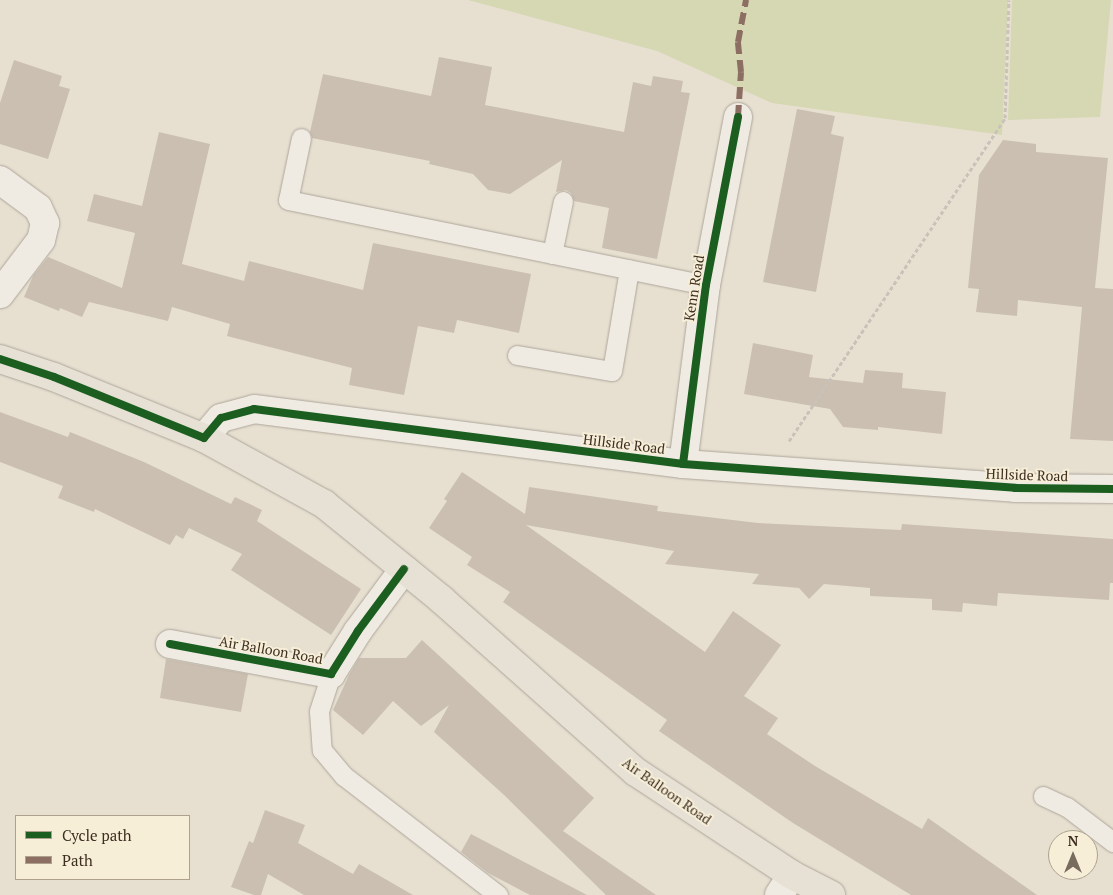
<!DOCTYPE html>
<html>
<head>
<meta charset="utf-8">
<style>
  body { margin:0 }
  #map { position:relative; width:1113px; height:895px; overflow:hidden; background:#e7e0d1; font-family:"PT Serif",serif }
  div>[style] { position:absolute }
  .green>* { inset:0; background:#d6d7b3 }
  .building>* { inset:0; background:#cbbfb2 }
  .path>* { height:3px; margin-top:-1.5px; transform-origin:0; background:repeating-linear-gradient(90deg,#c8c2b9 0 4px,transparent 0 6.5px) }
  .roads { filter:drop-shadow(0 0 1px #ada599) drop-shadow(0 0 1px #ada599) }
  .service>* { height:19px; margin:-9.5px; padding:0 9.5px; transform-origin:9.5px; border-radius:9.5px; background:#efebe3 }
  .minor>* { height:28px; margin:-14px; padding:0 14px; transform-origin:14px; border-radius:14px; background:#efebe3 }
  .tertiary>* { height:28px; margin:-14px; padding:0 14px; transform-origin:14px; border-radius:14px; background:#efebe3 }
  .primary>* { height:28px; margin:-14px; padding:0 14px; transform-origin:14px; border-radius:14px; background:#e6e1d4 }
  .quiet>* { height:6px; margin-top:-3px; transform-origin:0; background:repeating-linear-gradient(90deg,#8d6e63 0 12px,transparent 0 18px) }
  .cycleway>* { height:8px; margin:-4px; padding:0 4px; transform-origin:4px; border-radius:4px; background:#1b5e20 }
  span { translate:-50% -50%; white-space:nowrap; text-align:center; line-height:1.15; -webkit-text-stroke:4px #f7eed8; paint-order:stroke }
  .street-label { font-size:14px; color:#3d2e20 }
  .legend { position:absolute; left:15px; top:815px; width:175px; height:65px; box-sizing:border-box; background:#f7eed8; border:1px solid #ada18e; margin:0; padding:6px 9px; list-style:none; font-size:15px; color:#3d2e20 }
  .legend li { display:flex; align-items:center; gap:10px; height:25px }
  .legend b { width:25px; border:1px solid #ada18e }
  .north { position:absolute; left:1048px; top:830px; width:50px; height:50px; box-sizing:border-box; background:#f7eed8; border:1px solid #ada18e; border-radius:50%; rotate:0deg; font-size:14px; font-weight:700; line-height:20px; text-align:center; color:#3d2e20 }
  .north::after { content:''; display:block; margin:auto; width:18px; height:22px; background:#786c5e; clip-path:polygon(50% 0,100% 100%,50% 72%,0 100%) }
</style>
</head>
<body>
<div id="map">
  <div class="green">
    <i style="clip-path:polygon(468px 0,1008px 0,1002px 135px,772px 103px,657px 51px)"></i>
    <i style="clip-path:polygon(1012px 0,1111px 0,1100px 117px,1008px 120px)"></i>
  </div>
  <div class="building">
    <i style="clip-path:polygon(439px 57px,492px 67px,485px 105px,624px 132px,633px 82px,651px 86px,653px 76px,683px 81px,681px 92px,690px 93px,657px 259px,602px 248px,609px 208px,574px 201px,571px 193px,566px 190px,556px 192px,562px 160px,510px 194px,488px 190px,473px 174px,429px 164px,430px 161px,312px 138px,310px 132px,323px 74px,431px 96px)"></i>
    <i style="clip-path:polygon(14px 60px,62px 76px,59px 86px,70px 89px,48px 159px,0 144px,0 103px)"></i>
    <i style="clip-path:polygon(797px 109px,835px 116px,831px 134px,844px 137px,816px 292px,763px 282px)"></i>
    <i style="clip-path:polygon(159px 132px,210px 144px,182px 264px,244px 281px,249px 261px,363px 290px,373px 243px,531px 274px,519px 333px,457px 320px,454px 333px,418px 326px,404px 395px,349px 385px,352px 368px,227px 336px,230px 324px,172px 307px,168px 321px,89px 302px,82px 317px,60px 308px,59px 311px,24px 297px,33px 276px,48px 257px,122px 288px,135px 233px,87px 221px,94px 194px,142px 206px)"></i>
    <i style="clip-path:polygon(1003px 140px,1036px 144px,1036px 152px,1108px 158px,1095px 288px,1113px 289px,1113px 441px,1070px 439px,1082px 307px,1018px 300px,1017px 316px,976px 312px,979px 289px,968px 288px,979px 175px)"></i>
    <i style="clip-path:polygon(753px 343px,813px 355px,809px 377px,863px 383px,865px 370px,903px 373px,902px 388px,946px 392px,942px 434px,878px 427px,878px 430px,843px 427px,830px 409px,744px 394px)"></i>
    <i style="clip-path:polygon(0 412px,68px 437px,70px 432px,144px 462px,231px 504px,235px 497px,262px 510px,257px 521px,361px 589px,331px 635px,231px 570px,242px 554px,189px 528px,183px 539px,176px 535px,170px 545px,95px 509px,94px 512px,58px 498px,63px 486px,0 462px)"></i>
    <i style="clip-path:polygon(462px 472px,525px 514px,529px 487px,658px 506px,657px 511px,758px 523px,901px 530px,902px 524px,1113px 539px,1113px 583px,1110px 583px,1109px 600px,998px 593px,997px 606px,963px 603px,962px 612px,932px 610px,932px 599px,870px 596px,870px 588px,824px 584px,809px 599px,799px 588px,752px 584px,759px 574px,665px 564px,674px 551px,526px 525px,705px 652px,733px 611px,781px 645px,744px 696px,778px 718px,767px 734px,815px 766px,922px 829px,928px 818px,1037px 895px,911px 895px,793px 823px,659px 731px,667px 720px,503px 602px,510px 592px,467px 565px,472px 557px,429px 528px,447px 501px,444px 499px)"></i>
    <i style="clip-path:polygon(422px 640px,594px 798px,563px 831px,656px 895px,606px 895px,503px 794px,434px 732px,449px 705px,421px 726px,393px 701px,363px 735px,333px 710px,349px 675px,359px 658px,406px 658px)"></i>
    <i style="clip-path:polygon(166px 659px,248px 674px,241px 712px,160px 698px)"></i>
    <i style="clip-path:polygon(265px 810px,305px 825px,298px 843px,353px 874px,359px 864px,413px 895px,304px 895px,268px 874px,261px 895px,254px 895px,231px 887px,249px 841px,253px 843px)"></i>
    <i style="clip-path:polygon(471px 834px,587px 895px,530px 895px,488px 873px,461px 852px)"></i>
  </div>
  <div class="path">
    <i style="left:789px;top:441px;width:389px;rotate:-56.2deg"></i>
    <i style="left:1005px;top:118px;width:118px;rotate:-88.1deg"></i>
  </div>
  <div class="roads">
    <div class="service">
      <i style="left:301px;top:138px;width:63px;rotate:101.8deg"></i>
      <i style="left:288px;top:200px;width:427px;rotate:11.5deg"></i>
      <i style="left:552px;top:254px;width:54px;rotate:-78.3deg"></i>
      <i style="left:517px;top:355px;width:96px;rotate:9.6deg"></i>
      <i style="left:612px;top:371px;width:103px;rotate:-80.5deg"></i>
      <i style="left:331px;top:674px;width:39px;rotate:108deg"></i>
      <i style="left:319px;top:711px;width:39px;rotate:86deg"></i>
      <i style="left:322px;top:750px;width:34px;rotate:50deg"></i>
      <i style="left:344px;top:776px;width:195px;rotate:37.7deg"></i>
      <i style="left:1043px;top:796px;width:26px;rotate:25deg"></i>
      <i style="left:1067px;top:807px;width:58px;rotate:37.3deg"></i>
    </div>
    <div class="minor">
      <i style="left:0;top:180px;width:47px;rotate:36.4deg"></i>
      <i style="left:38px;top:208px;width:17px;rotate:65deg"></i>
      <i style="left:45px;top:223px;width:17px;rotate:103deg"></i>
      <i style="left:41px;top:240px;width:68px;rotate:127.2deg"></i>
      <i style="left:683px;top:464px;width:180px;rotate:-82.7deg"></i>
      <i style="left:706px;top:285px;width:171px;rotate:-79.2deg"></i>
      <i style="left:170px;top:644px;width:164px;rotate:10.6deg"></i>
      <i style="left:331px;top:674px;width:51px;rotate:-57.9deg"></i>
      <i style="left:358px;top:631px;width:77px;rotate:-53.4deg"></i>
      <i style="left:779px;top:895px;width:24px;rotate:-57deg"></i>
    </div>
    <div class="tertiary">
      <i style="left:204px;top:438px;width:26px;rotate:-50deg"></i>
      <i style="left:221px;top:418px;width:34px;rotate:-15deg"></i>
      <i style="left:254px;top:409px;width:433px;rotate:7.3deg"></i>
      <i style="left:683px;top:464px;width:333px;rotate:4.1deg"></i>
      <i style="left:1015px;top:488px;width:98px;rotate:0.6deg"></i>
    </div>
    <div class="primary">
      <i style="left:0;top:359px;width:57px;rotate:18.4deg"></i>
      <i style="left:54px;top:377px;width:162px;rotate:22.1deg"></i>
      <i style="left:204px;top:438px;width:137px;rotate:28.8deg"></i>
      <i style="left:324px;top:504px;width:152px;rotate:39.1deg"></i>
      <i style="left:442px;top:600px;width:259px;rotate:41.6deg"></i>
      <i style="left:636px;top:772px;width:187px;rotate:33.4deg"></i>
      <i style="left:792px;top:875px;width:44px;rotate:27.1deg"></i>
    </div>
  </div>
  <div class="quiet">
    <i style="left:738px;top:117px;width:45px;rotate:-86.2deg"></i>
    <i style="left:741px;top:72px;width:30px;rotate:-96deg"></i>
    <i style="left:738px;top:42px;width:43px;rotate:-79.2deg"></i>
  </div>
  <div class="cycleway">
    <i style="left:0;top:359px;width:57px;rotate:18.4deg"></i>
    <i style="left:54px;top:377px;width:162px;rotate:22.1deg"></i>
    <i style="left:204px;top:438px;width:26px;rotate:-50deg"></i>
    <i style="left:221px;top:418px;width:34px;rotate:-15deg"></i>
    <i style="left:254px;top:409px;width:433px;rotate:7.3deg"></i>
    <i style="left:683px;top:464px;width:333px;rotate:4.1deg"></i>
    <i style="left:1015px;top:488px;width:98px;rotate:0.6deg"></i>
    <i style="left:683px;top:464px;width:180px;rotate:-82.7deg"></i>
    <i style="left:706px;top:285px;width:171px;rotate:-79.2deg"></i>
    <i style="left:170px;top:644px;width:164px;rotate:10.6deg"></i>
    <i style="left:331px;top:674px;width:51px;rotate:-57.9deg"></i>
    <i style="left:358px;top:631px;width:77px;rotate:-53.4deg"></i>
  </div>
  <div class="street-label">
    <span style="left:694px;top:288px;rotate:-81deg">Kenn Road</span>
    <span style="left:624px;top:444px;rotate:7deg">Hillside Road</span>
    <span style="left:1027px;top:475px;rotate:2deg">Hillside Road</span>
    <span style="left:271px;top:650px;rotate:10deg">Air Balloon Road</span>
    <span style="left:667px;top:791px;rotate:35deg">Air Balloon Road</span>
  </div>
  <ul class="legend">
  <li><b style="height:6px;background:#1b5e20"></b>Cycle path</li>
  <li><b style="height:6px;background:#8d6e63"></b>Path</li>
  </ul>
  <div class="north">N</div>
</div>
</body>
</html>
